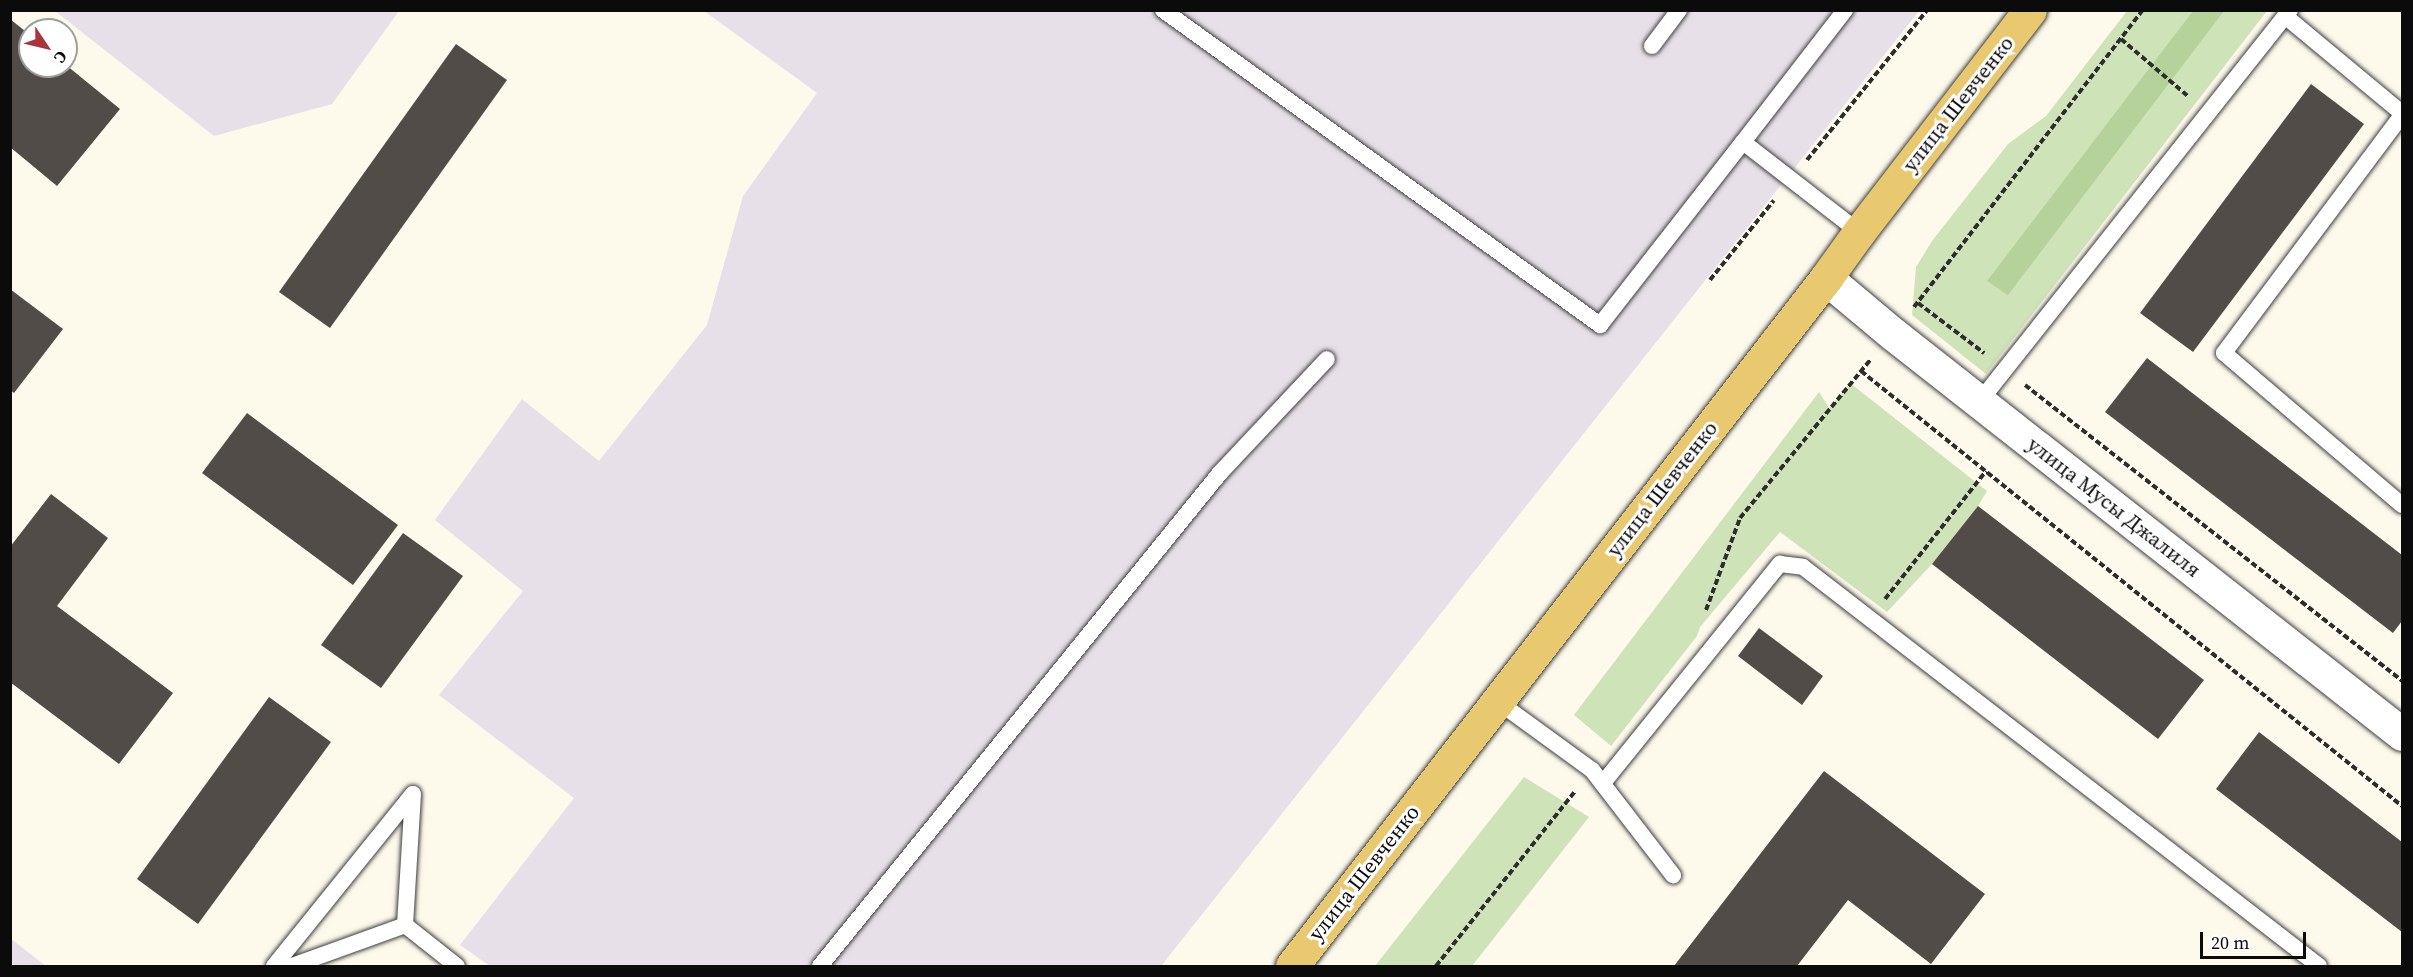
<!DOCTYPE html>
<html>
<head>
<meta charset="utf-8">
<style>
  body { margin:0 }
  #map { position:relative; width:2413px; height:977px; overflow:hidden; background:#fdf9eb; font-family:"Source Serif 4",serif }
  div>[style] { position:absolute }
  .industrial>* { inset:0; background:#e8e0e9 }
  .green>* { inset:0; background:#cfe3b9 }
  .forest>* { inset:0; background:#b4d29a }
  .building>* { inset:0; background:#524c49 }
  .path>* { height:4px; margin-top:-2px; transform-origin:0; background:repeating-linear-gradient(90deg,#2d2d2d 0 6px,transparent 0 9px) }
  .roads { filter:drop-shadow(0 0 2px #3e3e3e) drop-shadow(0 0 2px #3e3e3e) }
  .service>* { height:16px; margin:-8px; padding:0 8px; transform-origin:8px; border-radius:8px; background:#fff }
  .tertiary>* { height:33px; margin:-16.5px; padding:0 16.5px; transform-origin:16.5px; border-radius:16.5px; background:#fff }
  .primary>* { height:33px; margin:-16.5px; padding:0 16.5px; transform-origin:16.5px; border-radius:16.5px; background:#e9c96f }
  span { translate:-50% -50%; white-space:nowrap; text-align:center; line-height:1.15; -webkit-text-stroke:6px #fff; paint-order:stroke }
  .street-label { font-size:21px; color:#0b0b0b }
  .frame { position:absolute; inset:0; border:12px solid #0b0b0b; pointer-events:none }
  .north { position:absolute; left:18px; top:18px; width:60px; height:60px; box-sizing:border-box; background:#fff; border:2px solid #9d9d9d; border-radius:50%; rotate:125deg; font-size:16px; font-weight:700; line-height:24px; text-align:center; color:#0b0b0b }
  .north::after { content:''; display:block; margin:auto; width:21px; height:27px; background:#aa343b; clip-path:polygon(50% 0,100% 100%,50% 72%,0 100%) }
  .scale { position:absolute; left:2200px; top:932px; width:106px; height:27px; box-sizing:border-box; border:3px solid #0b0b0b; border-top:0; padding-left:8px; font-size:18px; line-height:21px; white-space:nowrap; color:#0b0b0b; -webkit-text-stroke:4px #fff; paint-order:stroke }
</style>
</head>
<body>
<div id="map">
  <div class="industrial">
    <i style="clip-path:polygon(55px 11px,399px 11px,332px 104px,214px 136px)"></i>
    <i style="clip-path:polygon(704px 11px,1919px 11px,1161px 966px,490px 966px,460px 945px,574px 798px,439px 695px,523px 591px,435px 520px,522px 399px,599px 461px,707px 325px,743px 196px,817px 93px)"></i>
    <i style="clip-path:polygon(10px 939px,11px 939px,46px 966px,11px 966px)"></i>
  </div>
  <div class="green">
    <i style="clip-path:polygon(2127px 11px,2267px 11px,1986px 374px,1912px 315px,1916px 267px,1932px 241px,2008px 144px,2046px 116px)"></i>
    <i style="clip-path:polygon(1850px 383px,1987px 491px,1978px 506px,1932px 564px,1887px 612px,1780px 532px,1700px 627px,1697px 636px,1611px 746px,1574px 715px,1819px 392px,1829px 408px)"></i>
    <i style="clip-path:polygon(1524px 777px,1589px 817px,1472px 966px,1375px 966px)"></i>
  </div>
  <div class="forest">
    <i style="clip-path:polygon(2193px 11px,2224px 11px,2008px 295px,1987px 281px)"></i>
  </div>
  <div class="building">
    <i style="clip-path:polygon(10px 19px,30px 35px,30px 66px,66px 65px,120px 109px,57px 186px,10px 147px)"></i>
    <i style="clip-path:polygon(456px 44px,507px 80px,330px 328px,279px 292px)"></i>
    <i style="clip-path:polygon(2311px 84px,2364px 124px,2193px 352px,2140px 313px)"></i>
    <i style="clip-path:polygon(10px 289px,63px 329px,14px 393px,10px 390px)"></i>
    <i style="clip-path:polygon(2147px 358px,2402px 555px,2402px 621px,2393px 633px,2105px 412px)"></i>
    <i style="clip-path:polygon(247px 413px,398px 525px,353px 585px,202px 473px)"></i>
    <i style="clip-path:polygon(51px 494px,108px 538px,57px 606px,173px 693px,119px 764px,10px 682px,10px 547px)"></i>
    <i style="clip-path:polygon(1978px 506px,2204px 680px,2158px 739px,1932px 564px)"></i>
    <i style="clip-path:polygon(403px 533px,463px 576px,381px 688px,321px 645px)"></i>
    <i style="clip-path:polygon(1759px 628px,1823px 676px,1802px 705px,1738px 656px)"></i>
    <i style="clip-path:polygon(269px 697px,331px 742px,198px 924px,137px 879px)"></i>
    <i style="clip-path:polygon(2259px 732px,2402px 842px,2402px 932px,2216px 789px)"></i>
    <i style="clip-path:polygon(1824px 771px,1985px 894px,1931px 964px,1848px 900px,1797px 966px,1674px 966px)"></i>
  </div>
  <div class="path">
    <i style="left:2121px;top:39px;width:89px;rotate:40.5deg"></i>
    <i style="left:1807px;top:160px;width:192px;rotate:-51.3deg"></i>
    <i style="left:1710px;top:280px;width:102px;rotate:-51.3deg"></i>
    <i style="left:1918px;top:303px;width:83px;rotate:37.1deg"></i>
    <i style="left:1914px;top:307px;width:375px;rotate:-52.4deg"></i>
    <i style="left:1861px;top:371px;width:694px;rotate:38.8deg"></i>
    <i style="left:2025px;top:385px;width:479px;rotate:38.1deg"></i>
    <i style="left:1885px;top:599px;width:163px;rotate:-51.7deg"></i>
    <i style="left:1706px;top:610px;width:98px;rotate:-69.7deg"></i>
    <i style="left:1740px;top:518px;width:206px;rotate:-50.5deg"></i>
    <i style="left:1436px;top:966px;width:225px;rotate:-51.5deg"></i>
  </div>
  <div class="roads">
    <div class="service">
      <i style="left:1163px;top:10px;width:539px;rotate:35.78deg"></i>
      <i style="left:1600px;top:325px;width:232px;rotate:-52deg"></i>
      <i style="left:1743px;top:142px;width:147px;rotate:37.8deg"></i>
      <i style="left:2285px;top:16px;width:152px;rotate:39.7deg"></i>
      <i style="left:1652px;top:46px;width:45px;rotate:-53.1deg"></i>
      <i style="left:2402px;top:115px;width:297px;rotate:126.8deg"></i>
      <i style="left:2224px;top:353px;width:234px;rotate:40.5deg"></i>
      <i style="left:1743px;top:142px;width:167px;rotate:-52.3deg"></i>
      <i style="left:1980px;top:401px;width:499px;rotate:-51.6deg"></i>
      <i style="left:1497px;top:701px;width:117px;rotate:36deg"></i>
      <i style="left:1592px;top:770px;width:133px;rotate:52.4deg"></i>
      <i style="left:1603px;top:783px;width:282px;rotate:-51.1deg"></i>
      <i style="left:1780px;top:564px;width:23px;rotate:7deg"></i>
      <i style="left:1803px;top:567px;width:652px;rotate:37.71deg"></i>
      <i style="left:405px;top:925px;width:66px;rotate:38.3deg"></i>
      <i style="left:274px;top:966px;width:221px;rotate:-51.1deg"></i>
      <i style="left:413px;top:794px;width:131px;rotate:93.5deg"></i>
      <i style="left:292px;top:966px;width:120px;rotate:-19.9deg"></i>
      <i style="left:820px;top:966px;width:635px;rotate:-50.95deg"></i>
      <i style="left:1220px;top:473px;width:156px;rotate:-46.8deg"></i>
    </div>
    <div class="tertiary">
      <i style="left:1826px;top:278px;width:87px;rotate:39.9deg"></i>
      <i style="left:1893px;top:334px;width:647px;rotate:38.16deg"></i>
    </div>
    <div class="primary">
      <i style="left:1292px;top:966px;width:871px;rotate:-52.18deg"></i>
      <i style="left:1826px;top:278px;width:57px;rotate:-54.3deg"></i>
      <i style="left:1859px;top:232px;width:280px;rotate:-52.4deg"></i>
    </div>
  </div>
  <div class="street-label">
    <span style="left:1958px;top:104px;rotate:-52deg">улица Шевченко</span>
    <span style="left:1662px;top:489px;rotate:-52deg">улица Шевченко</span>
    <span style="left:2114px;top:507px;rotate:38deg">улица Мусы Джалиля</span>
    <span style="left:1364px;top:873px;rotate:-52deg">улица Шевченко</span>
  </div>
  <div class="frame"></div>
  <div class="north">С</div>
  <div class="scale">20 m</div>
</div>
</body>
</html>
